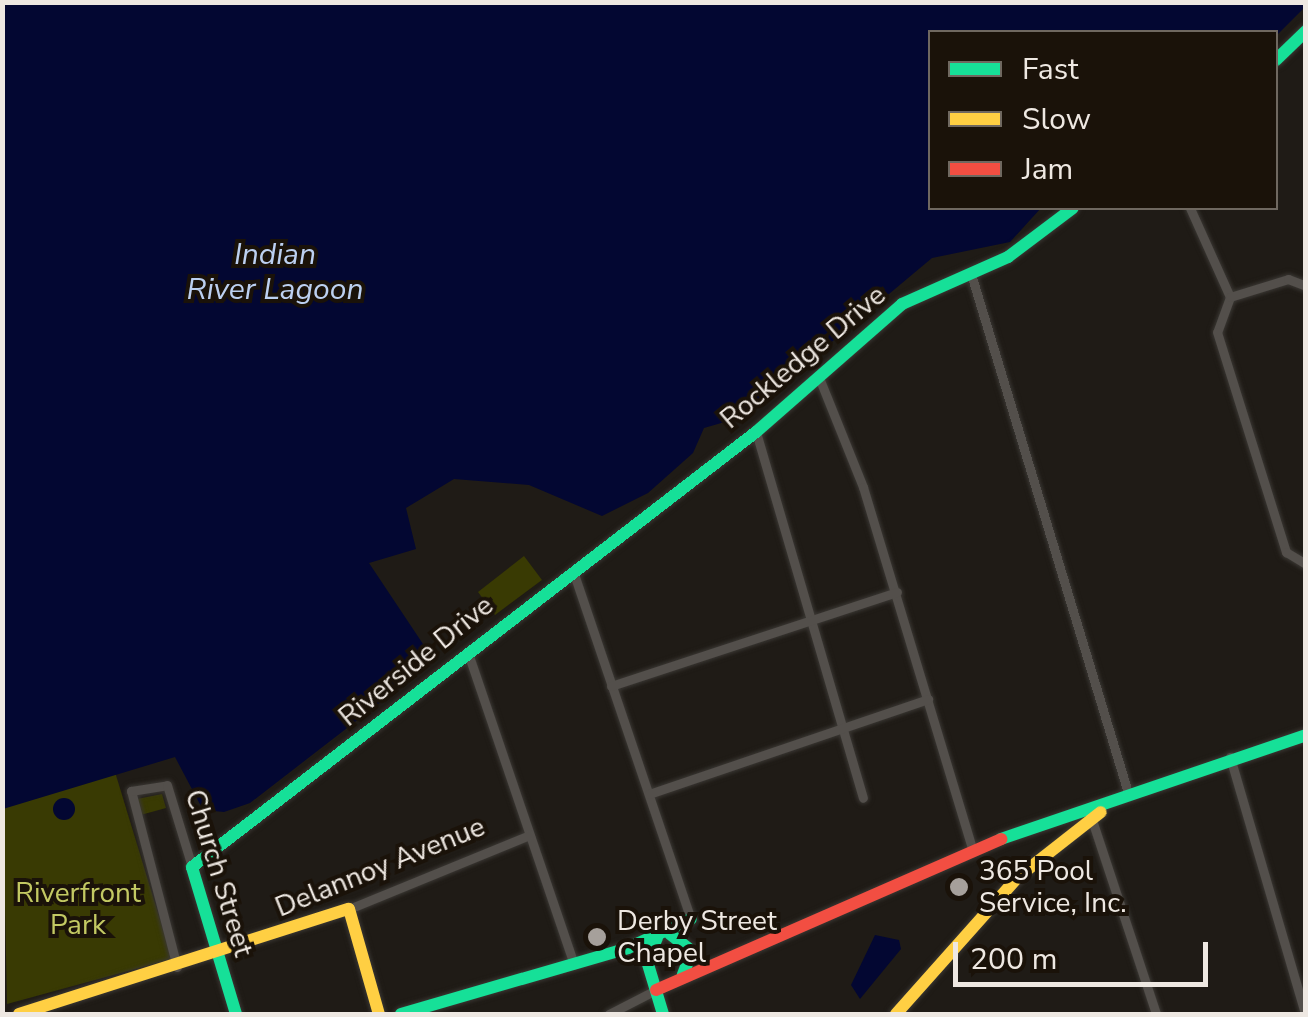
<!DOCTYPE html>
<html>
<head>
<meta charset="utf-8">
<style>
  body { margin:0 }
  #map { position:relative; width:1308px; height:1017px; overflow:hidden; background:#1f1b16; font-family:"Nunito Sans",sans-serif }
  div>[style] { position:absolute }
  .green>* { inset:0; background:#393a03 }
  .water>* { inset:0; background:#030732 }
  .round { border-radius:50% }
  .roads { filter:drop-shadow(0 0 2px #3a3733) drop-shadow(0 0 2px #3a3733) }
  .street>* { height:9px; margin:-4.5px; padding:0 4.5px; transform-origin:4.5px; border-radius:4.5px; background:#534f4b }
  .fast>* { height:12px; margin:-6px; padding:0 6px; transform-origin:6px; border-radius:6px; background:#16e098 }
  .slow>* { height:12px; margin:-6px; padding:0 6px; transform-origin:6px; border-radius:6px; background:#ffcf43 }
  .jam>* { height:12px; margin:-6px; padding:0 6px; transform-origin:6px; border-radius:6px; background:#f24e42 }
  .dots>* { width:28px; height:28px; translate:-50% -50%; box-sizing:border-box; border:5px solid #1a1209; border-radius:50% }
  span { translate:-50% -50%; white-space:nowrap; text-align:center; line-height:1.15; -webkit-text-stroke:8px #1a1209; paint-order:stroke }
  .street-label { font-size:28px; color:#eee8e2 }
  .poi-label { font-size:28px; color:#eee8e2 }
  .left { translate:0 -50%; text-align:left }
  .park-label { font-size:28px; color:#c3c963 }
  .water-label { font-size:30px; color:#bcd0f1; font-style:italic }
  .frame { position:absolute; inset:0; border:5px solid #eee8e2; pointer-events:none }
  .legend { position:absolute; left:928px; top:30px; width:350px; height:180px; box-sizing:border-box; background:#1a1209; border:2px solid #6f6860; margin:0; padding:12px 18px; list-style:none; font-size:30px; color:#eee8e2 }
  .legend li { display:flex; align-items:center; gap:20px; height:50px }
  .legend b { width:50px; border:2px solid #6f6860 }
  .scale { position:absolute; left:953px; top:942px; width:255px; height:45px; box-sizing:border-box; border:5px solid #eee8e2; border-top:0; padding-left:12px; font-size:30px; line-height:35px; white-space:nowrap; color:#eee8e2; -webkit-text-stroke:8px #1a1209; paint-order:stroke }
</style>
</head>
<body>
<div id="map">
  <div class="green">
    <i style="clip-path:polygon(524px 556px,542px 580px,495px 615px,478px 592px)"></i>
    <i style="clip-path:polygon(115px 772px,172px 959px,7px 1004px,3px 808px)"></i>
    <i style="clip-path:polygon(162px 794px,166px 808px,137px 816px,132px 800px)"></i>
  </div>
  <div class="water">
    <i style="clip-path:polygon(3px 2px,1305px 2px,1306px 6px,1276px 36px,931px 32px,931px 208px,1041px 208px,1010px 242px,932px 258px,742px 417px,704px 428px,693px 453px,648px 493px,602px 516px,529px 485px,454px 479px,406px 508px,416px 549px,369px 563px,425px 647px,395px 691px,250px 803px,224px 812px,203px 810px,175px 757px,3px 809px)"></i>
    <i class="round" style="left:53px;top:798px;width:22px;height:22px"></i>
    <i style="clip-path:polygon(875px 935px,899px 940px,901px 949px,860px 999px,851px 985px)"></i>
  </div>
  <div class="roads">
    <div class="street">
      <i style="left:1190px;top:208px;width:98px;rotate:65.8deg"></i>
      <i style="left:971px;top:274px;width:545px;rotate:73.16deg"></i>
      <i style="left:1230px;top:297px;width:37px;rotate:110deg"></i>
      <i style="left:1217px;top:332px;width:231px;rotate:72.6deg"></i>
      <i style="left:1286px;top:552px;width:23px;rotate:31deg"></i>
      <i style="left:1230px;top:297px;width:61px;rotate:-17.2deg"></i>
      <i style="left:1288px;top:279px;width:19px;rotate:21deg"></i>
      <i style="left:820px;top:380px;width:115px;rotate:68.1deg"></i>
      <i style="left:863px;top:487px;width:378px;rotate:73.2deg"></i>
      <i style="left:756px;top:432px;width:381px;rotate:73.7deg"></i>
      <i style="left:573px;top:571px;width:367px;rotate:71.3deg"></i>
      <i style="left:468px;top:653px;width:329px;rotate:71.2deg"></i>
      <i style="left:611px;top:686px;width:301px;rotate:-18.2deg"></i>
      <i style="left:1230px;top:757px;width:268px;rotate:73.7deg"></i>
      <i style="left:649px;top:794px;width:295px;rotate:-18.8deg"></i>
      <i style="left:1091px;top:817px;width:207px;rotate:71.7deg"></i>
      <i style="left:349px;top:909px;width:195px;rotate:-22.3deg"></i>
      <i style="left:177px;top:967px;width:182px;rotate:-104.6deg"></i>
      <i style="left:131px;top:791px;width:36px;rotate:-9deg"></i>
      <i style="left:167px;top:785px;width:86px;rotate:73deg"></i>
      <i style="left:609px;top:1014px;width:53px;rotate:-27.1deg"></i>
    </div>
    <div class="fast">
      <i style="left:1276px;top:60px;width:42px;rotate:-44deg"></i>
      <i style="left:1001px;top:839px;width:322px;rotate:-18.8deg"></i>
      <i style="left:670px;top:934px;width:28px;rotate:38deg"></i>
      <i style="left:692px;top:951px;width:26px;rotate:111deg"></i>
      <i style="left:657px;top:938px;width:25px;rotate:113deg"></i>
      <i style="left:647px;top:961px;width:55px;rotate:73.2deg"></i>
      <i style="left:236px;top:1014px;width:153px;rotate:-106.7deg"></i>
      <i style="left:192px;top:867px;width:712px;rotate:-37.64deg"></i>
      <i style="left:756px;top:432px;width:194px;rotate:-41.2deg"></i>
      <i style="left:902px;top:304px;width:116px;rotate:-23.9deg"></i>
      <i style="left:1008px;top:257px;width:81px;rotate:-37deg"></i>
      <i style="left:401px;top:1014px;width:236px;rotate:-16.2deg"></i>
      <i style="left:628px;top:948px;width:69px;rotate:-24.7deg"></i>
    </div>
    <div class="slow">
      <i style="left:19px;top:1014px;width:346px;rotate:-17.7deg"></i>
      <i style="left:349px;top:909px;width:109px;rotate:74.1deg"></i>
      <i style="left:896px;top:1014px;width:183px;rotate:-48.3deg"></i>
      <i style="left:1018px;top:877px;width:105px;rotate:-38.1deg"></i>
    </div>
    <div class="jam">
      <i style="left:656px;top:990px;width:377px;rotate:-23.6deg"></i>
    </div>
  </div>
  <div class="dots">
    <i style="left:959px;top:887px;background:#a6a09b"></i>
    <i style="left:597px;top:937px;background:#a6a09b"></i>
  </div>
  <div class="street-label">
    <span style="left:803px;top:357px;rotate:-40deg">Rockledge Drive</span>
    <span style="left:416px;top:661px;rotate:-39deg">Riverside Drive</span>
    <span style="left:380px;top:867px;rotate:-22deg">Delannoy Avenue</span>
    <span style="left:219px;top:873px;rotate:73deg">Church Street</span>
  </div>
  <div class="poi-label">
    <span class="left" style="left:979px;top:887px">365 Pool<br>Service, Inc.</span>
    <span class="left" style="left:617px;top:937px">Derby Street<br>Chapel</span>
  </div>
  <div class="park-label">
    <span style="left:78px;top:909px">Riverfront<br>Park</span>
  </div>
  <div class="water-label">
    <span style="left:275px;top:272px">Indian<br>River Lagoon</span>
  </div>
  <div class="frame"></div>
  <ul class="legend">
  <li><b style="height:12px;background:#16e098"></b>Fast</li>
  <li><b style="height:12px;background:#ffcf43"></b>Slow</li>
  <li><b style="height:12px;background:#f24e42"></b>Jam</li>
  </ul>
  <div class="scale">200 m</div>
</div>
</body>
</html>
